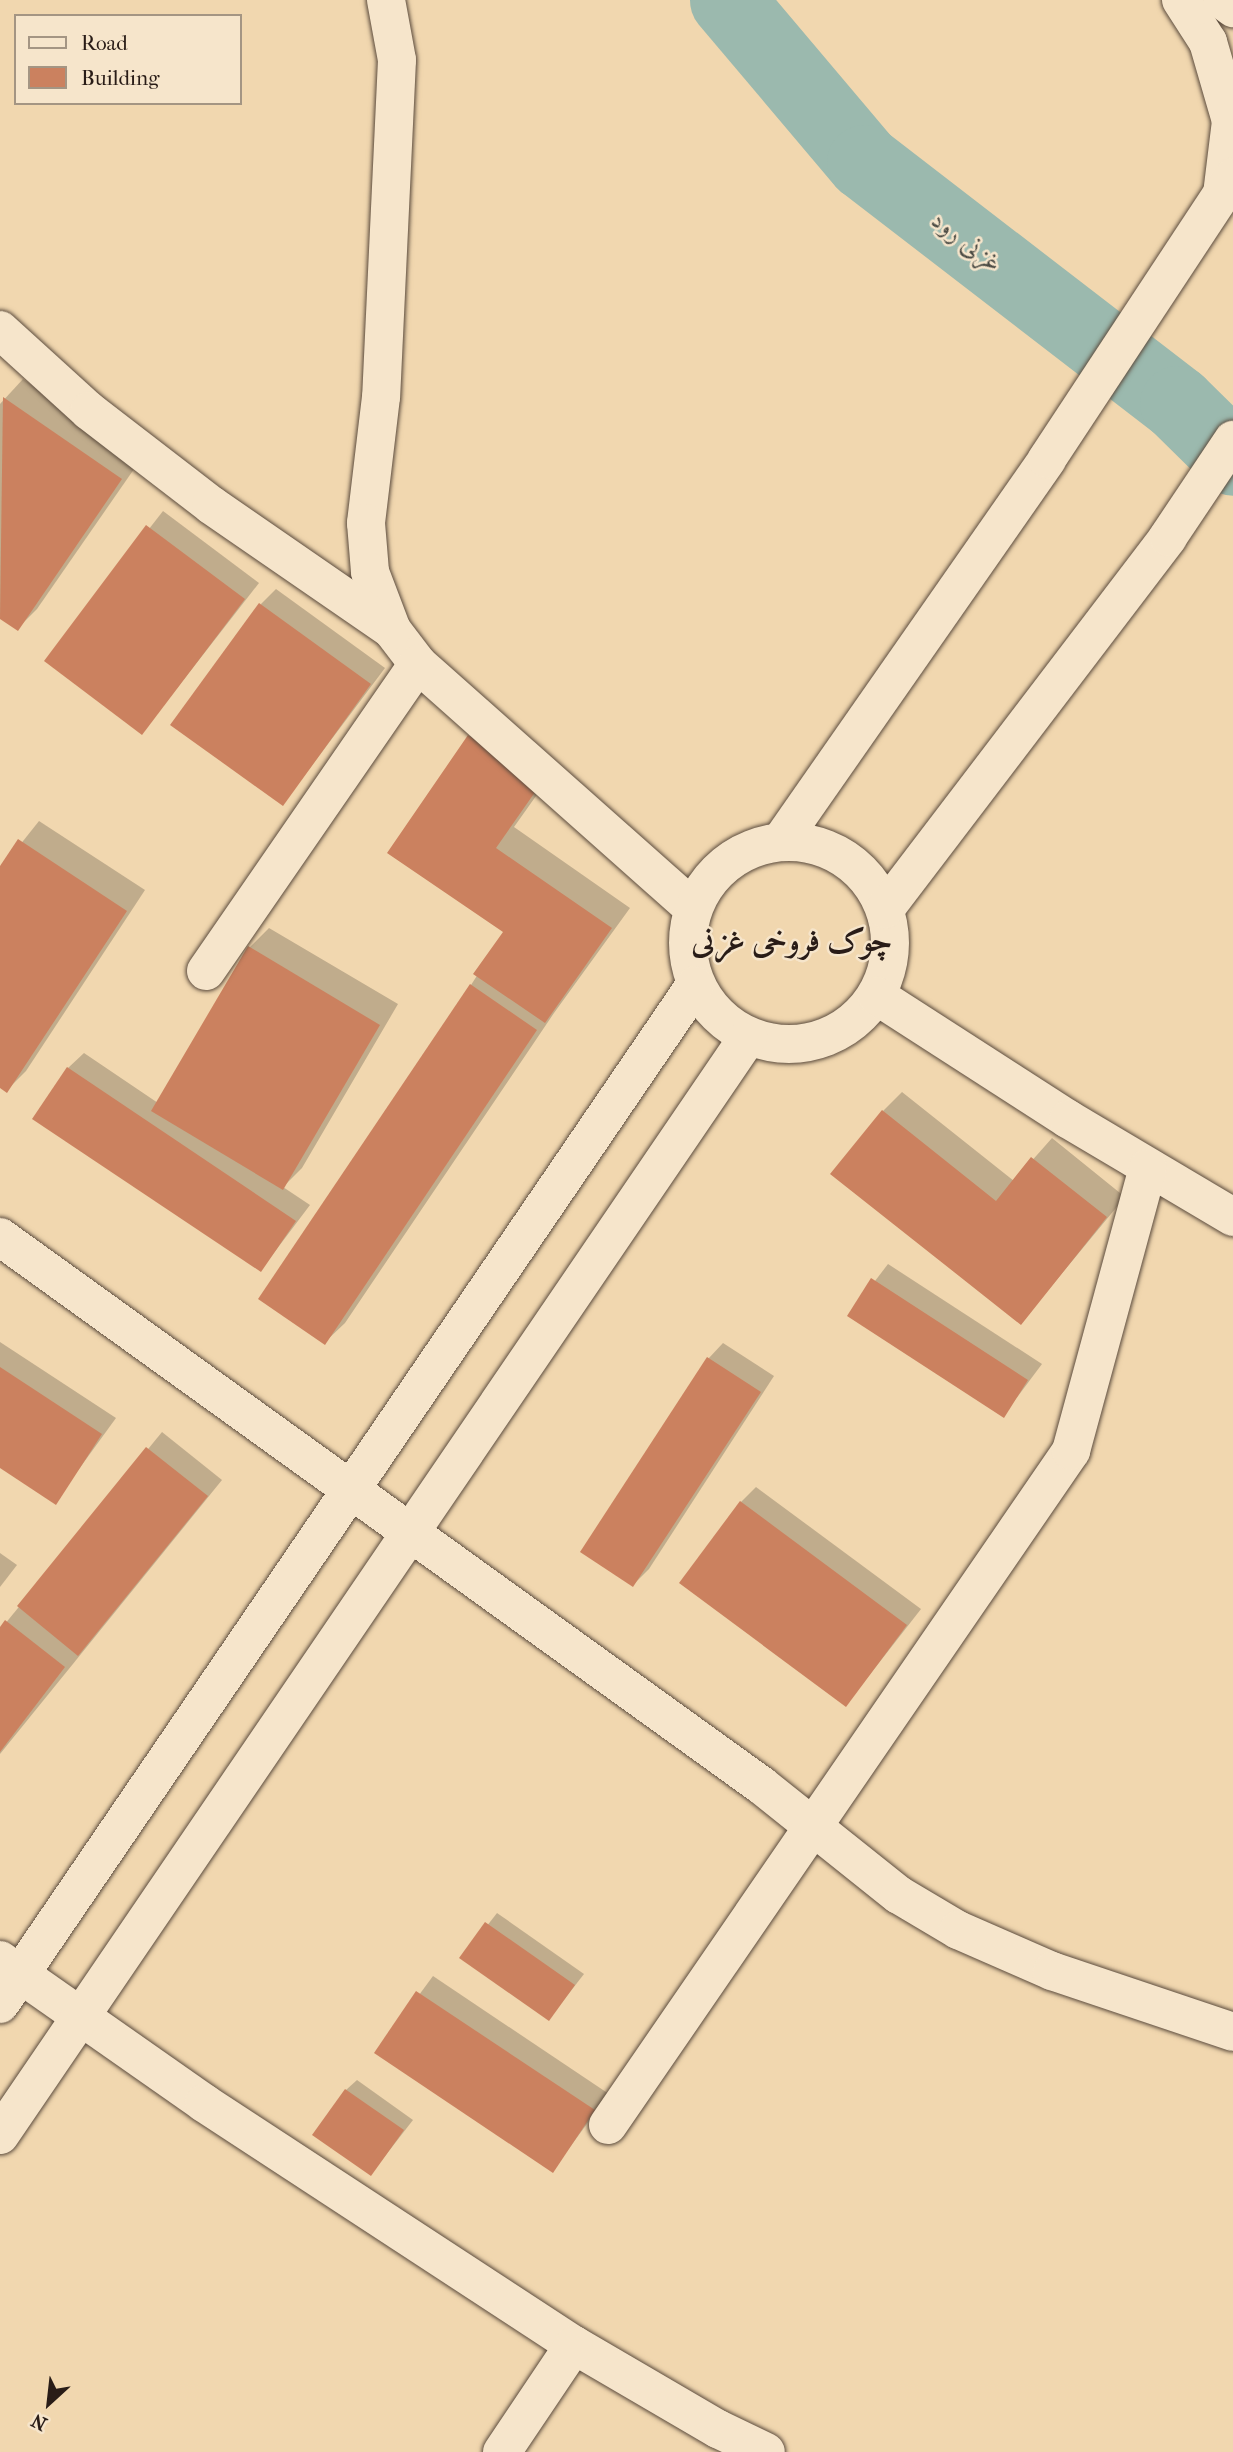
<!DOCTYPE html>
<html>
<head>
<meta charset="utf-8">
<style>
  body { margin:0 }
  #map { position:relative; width:1233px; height:2452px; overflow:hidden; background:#f1d7af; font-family:"IM FELL French Canon",Amiri,serif }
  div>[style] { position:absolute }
  .shadow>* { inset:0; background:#0003 }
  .river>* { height:75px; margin:-37.5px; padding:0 37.5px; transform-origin:37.5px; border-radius:37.5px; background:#9bb9ae }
  .building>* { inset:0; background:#cb815f }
  .roads { filter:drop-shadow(0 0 2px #5b4b3d) drop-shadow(0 0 2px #5b4b3d) }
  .minor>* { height:38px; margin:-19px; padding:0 19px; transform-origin:19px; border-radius:19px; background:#f6e5cb }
  .minor>.ring { margin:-19px; padding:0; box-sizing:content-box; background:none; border:38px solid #f6e5cb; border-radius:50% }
  span { translate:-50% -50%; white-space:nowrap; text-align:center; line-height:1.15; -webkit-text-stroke:5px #f6e5cb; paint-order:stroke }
  .water-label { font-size:26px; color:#4b4b44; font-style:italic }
  .district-label { font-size:32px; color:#291c17; font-weight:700 }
  .legend { position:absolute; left:14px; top:14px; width:228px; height:91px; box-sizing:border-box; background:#f6e5cb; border:2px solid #a49583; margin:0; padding:9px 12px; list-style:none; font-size:21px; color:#291c17 }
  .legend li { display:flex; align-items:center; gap:14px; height:35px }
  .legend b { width:35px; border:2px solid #a49583 }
  .north { position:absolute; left:14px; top:2368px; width:70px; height:70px; -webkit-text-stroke:5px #f6e5cb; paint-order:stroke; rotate:207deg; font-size:19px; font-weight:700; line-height:28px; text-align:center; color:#291c17 }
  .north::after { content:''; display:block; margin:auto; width:24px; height:32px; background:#291c17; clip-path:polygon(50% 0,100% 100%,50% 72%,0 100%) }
</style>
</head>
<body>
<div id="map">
  <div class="shadow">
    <i style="clip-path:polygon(23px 379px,141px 459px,37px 609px,18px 628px,0 616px,0 404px)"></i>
    <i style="clip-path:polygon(163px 511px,259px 583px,142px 733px,46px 661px)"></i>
    <i style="clip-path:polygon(276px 589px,385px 668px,283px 804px,261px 604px)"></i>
    <i style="clip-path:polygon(489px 717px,558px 765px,514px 827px,630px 908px,554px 1013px,345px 1323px,325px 1342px,471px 985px,505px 932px,469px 737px)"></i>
    <i style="clip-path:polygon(39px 821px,145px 890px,26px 1071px,7px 1090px,0 1086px,0 870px)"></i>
    <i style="clip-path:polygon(269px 928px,398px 1004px,302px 1168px,283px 1187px,310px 1205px,261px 1270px,68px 1068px,84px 1053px,158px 1103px,250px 947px)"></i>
    <i style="clip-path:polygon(902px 1092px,1014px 1181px,1052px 1138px,1125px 1197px,1021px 1323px,883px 1111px)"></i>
    <i style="clip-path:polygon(888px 1264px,1042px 1364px,1003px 1416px,849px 1315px)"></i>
    <i style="clip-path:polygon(0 1342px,116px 1418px,55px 1502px,0 1466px)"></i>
    <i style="clip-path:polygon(723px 1343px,774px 1376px,649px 1569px,633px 1585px,708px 1359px)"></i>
    <i style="clip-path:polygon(162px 1432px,222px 1480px,0 1754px,0 1630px)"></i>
    <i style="clip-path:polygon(756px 1487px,921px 1609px,846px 1705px,741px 1502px)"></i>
    <i style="clip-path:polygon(0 1553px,17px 1565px,0 1587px)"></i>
    <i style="clip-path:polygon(497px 1913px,584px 1974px,549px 2019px,462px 1958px)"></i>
    <i style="clip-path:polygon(433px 1976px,609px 2094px,553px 2170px,377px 2052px)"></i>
    <i style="clip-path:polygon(357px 2080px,413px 2120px,371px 2174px,346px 2090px)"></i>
  </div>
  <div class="river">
    <i style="left:727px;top:0;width:212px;rotate:49.8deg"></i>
    <i style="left:864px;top:162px;width:395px;rotate:37.6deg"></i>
    <i style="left:1177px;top:403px;width:78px;rotate:44.5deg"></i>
  </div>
  <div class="building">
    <i style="clip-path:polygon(3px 397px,122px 479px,18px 631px,0 619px)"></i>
    <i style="clip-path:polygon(146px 525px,245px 599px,142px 735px,44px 661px)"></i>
    <i style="clip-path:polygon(259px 603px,371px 684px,283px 806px,170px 725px)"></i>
    <i style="clip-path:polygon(468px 735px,540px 785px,496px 848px,612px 928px,545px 1023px,473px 974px,503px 932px,387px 853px)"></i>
    <i style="clip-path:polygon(18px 839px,127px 911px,7px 1093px,0 1088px,0 866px)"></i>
    <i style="clip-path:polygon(248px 946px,380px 1025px,283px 1190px,151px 1111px)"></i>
    <i style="clip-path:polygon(470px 984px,537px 1030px,325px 1345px,258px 1299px)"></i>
    <i style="clip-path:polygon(67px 1067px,296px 1221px,261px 1272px,32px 1119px)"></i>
    <i style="clip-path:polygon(882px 1110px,996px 1201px,1031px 1157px,1107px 1217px,1021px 1325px,830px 1174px)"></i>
    <i style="clip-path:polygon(871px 1278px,1028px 1380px,1004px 1418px,847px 1316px)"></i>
    <i style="clip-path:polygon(707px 1357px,761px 1392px,633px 1587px,580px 1552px)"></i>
    <i style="clip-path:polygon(0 1367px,102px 1434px,56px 1505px,0 1468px)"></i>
    <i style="clip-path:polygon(146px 1447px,208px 1496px,78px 1656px,17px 1606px)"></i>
    <i style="clip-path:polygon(740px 1501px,907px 1625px,846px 1707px,679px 1583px)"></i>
    <i style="clip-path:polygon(5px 1620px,65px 1667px,0 1752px,0 1627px)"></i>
    <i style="clip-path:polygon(485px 1922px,575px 1985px,549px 2021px,459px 1958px)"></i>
    <i style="clip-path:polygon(416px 1991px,595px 2110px,553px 2173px,374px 2053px)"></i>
    <i style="clip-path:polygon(345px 2089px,404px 2130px,371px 2176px,312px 2135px)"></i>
  </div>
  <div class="roads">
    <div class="minor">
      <i style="left:386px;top:0;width:61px;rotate:79.6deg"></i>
      <i style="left:397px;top:60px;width:337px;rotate:92.7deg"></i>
      <i style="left:381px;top:397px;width:127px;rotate:96.8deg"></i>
      <i style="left:366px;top:523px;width:49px;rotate:85.3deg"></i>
      <i style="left:370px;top:572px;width:62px;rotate:69.2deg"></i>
      <i style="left:392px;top:630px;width:43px;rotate:52.6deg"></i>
      <i style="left:418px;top:664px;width:368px;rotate:41.6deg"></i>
      <i style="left:1181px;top:0;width:50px;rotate:57.3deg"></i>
      <i style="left:1208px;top:42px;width:82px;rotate:73.8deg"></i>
      <i style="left:1231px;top:121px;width:74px;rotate:97deg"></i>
      <i style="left:1222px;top:0;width:14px;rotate:36deg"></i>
      <i style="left:0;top:330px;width:120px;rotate:42.3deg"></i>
      <i style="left:89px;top:411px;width:154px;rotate:37.6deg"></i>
      <i style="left:211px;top:505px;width:220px;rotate:34.6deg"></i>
      <i style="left:781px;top:841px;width:465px;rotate:-55.1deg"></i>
      <i style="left:1047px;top:459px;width:338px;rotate:-56.6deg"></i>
      <i class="ring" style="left:688px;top:842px;width:164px;height:164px"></i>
      <i style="left:885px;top:909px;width:467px;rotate:-52.7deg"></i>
      <i style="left:1168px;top:537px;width:117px;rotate:-56.2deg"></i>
      <i style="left:206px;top:971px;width:373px;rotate:-55.4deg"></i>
      <i style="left:877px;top:996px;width:227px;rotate:32.8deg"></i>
      <i style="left:1068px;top:1119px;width:192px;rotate:30.7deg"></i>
      <i style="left:0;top:1237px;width:938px;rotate:35.76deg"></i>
      <i style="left:761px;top:1785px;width:176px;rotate:38.6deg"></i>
      <i style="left:899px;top:1895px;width:69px;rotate:30.7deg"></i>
      <i style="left:958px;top:1930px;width:103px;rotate:23.6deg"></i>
      <i style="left:1052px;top:1971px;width:191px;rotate:18.6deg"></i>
      <i style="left:0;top:1960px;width:249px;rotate:35deg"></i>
      <i style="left:204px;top:2103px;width:442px;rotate:33.2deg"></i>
      <i style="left:574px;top:2345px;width:167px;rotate:30.3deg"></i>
      <i style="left:718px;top:2429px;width:53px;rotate:25.6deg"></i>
      <i style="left:0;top:2004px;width:1233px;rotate:-55.7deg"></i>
      <i style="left:608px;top:2125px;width:818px;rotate:-55.51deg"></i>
      <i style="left:1071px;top:1451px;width:293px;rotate:-74.8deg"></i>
      <i style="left:0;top:2135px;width:1329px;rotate:-55.74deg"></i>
      <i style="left:502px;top:2452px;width:129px;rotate:-56.1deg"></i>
    </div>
  </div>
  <div class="water-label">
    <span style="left:967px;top:242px;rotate:38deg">غزنی رود</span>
  </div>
  <div class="district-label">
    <span style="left:792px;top:941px">چوک فروخی غزنی</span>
  </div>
  <ul class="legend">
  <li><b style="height:9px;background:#f6e5cb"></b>Road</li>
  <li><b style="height:19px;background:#cb815f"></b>Building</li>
  </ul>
  <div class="north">N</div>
</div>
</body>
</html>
